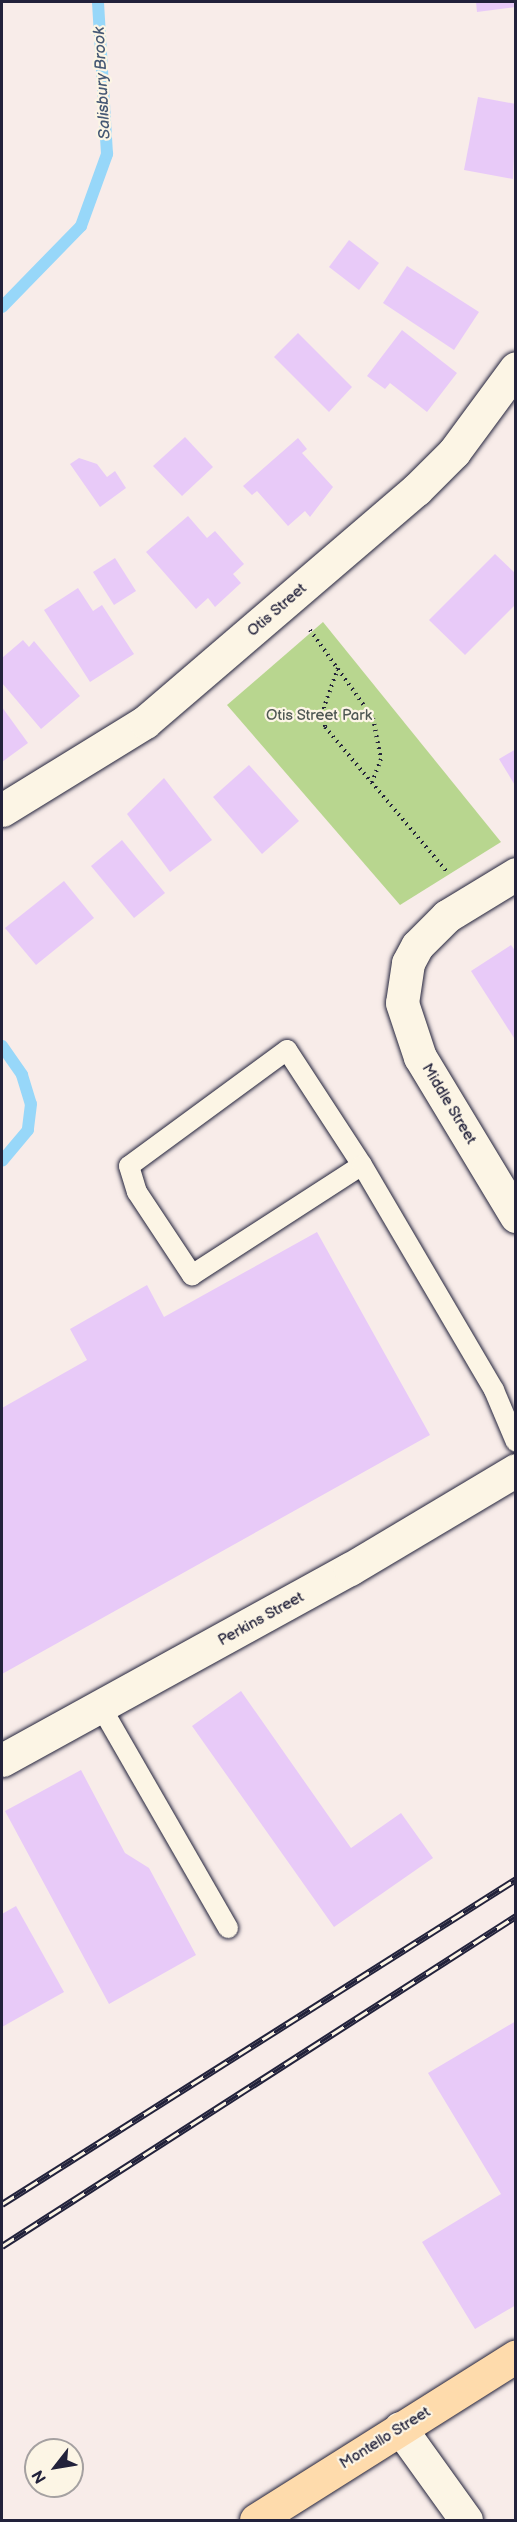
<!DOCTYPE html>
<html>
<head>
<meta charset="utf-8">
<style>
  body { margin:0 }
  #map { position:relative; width:517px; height:2522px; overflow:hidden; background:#f8ece9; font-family:"Balsamiq Sans",sans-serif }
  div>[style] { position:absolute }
  .green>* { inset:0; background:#b8d68f }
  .stream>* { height:12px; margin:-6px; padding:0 6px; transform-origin:6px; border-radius:6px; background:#97d7f9 }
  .building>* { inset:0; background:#e8caf8 }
  .path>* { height:4px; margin-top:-2px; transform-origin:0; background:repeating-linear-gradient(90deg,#22223b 0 1.5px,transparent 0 6px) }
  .roads { filter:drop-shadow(0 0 2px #22223b) drop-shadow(0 0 2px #22223b) }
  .service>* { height:20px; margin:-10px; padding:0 10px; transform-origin:10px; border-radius:10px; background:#fcf5e5 }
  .minor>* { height:33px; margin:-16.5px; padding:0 16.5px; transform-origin:16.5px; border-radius:16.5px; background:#fcf5e5 }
  .primary>* { height:33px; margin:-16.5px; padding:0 16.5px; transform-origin:16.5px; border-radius:16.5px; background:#fedbac }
  .rail>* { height:7px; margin-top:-3.5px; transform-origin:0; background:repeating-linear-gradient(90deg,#fcf5e5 0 14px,#22223b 0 28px); box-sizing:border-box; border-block:2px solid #22223b }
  span { translate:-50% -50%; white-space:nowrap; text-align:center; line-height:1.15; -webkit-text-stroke:4.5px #fcf5e5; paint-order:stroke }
  .street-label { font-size:15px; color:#22223b }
  .park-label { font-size:15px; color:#4f5854 }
  .water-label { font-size:16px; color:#455874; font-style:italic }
  .frame { position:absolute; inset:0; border:3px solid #22223b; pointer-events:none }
  .north { position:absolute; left:24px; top:2438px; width:60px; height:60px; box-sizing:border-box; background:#fcf5e5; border:2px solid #a5a1a1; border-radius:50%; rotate:239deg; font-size:16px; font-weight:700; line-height:24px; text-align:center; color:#22223b }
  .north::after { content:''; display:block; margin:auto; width:21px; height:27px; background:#22223b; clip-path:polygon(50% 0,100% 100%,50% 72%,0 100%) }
</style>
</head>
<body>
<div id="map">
  <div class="green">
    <i style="clip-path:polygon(323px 622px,501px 842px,400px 905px,227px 705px)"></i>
  </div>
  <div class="stream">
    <i style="left:2px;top:307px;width:113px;rotate:-45.7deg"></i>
    <i style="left:81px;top:226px;width:77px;rotate:-70.1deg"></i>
    <i style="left:107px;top:154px;width:152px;rotate:-93.4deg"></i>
    <i style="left:2px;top:1046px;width:35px;rotate:55deg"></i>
    <i style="left:22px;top:1075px;width:30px;rotate:73deg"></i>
    <i style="left:31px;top:1104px;width:26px;rotate:97deg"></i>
    <i style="left:28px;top:1130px;width:40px;rotate:130deg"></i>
  </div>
  <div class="building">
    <i style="clip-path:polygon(476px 2px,516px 2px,516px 7px,477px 12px)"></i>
    <i style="clip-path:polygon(478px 97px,516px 104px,513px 179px,464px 170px)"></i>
    <i style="clip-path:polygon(349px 240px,379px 263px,359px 290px,329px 267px)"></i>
    <i style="clip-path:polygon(407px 266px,479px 312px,454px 350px,383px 303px)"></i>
    <i style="clip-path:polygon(402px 330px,457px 373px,427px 412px,390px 383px,385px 389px,367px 376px)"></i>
    <i style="clip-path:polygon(298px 333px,352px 387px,329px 412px,274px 357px)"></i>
    <i style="clip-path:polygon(185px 437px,213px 467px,182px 496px,153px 466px)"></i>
    <i style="clip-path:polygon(298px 438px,307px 449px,302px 453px,333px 487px,310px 517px,305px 511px,288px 526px,257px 491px,252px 495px,243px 486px)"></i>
    <i style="clip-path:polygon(79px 458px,97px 464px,107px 477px,115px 471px,126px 488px,100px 507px,70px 464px)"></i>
    <i style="clip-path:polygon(188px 516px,207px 538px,215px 531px,244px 564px,233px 574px,241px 583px,215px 607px,208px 598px,196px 609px,146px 552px)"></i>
    <i style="clip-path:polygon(495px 554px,516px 574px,516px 604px,465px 655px,429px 620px)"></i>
    <i style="clip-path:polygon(115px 558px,136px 591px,114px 605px,93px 572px)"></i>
    <i style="clip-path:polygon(78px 588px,93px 611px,102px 605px,134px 654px,90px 682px,44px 610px)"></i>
    <i style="clip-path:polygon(23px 640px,29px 647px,34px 641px,80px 696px,41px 729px,2px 683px,2px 658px)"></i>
    <i style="clip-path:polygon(2px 707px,28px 743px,2px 762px)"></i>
    <i style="clip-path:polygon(516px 749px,516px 787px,499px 759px)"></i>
    <i style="clip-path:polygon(249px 765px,299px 821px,262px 854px,213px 797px)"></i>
    <i style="clip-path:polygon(164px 778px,212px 840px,170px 872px,127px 814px)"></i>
    <i style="clip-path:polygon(122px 840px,165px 893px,134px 918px,91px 866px)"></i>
    <i style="clip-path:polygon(64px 881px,94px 918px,36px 965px,5px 928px)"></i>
    <i style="clip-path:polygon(511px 945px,516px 952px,516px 1041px,471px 971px)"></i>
    <i style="clip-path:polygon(317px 1232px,430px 1435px,2px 1674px,2px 1408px,87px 1360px,70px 1329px,147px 1285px,164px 1317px)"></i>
    <i style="clip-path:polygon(241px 1691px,351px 1848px,401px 1813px,433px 1858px,334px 1927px,192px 1726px)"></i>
    <i style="clip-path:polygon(81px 1770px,125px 1853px,149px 1868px,196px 1955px,109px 2004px,5px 1811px)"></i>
    <i style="clip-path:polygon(16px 1906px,64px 1992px,2px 2027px,2px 1914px)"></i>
    <i style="clip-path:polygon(516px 2021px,516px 2305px,475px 2329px,422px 2242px,501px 2194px,428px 2073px)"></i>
  </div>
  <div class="path">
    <i style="left:310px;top:630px;width:108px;rotate:54.4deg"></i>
    <i style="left:373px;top:718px;width:42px;rotate:79deg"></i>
    <i style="left:381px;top:759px;width:28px;rotate:111deg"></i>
    <i style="left:338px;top:668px;width:41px;rotate:109.7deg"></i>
    <i style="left:324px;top:707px;width:20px;rotate:87deg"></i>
    <i style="left:325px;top:727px;width:189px;rotate:49.9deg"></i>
  </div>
  <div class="roads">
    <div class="service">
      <i style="left:362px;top:1165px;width:137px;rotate:-123.1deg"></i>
      <i style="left:287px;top:1050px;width:196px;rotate:143.7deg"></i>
      <i style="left:129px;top:1166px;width:27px;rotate:73deg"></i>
      <i style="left:137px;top:1192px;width:100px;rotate:56.5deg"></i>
      <i style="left:192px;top:1275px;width:202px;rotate:-32.9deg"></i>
      <i style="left:362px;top:1165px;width:261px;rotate:59.6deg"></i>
      <i style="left:494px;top:1390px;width:56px;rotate:67.1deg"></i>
      <i style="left:101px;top:1707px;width:255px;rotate:60.1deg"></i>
    </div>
    <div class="minor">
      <i style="left:2px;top:810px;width:168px;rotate:-31.6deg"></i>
      <i style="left:145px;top:722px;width:357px;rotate:-40.6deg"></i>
      <i style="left:416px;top:490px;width:54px;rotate:-45deg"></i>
      <i style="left:454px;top:452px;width:104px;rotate:-53.6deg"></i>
      <i style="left:516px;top:874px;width:81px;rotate:148.7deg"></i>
      <i style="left:447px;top:916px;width:42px;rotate:135deg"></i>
      <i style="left:417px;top:946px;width:19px;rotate:118deg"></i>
      <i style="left:408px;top:963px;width:40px;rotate:98.5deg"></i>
      <i style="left:402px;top:1003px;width:57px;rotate:71.6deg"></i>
      <i style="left:420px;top:1057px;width:186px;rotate:58.9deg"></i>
      <i style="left:2px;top:1760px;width:397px;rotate:-28.8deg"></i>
      <i style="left:350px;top:1569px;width:193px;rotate:-30.8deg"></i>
      <i style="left:400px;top:2428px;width:113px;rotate:54.3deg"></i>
    </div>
    <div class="primary">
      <i style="left:256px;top:2520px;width:307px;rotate:-32.2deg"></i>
    </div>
  </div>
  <div class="rail">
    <i style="left:2px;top:2204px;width:608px;rotate:-32.3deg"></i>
    <i style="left:2px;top:2246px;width:611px;rotate:-32.7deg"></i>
  </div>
  <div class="street-label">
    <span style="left:277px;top:610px;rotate:-41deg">Otis Street</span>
    <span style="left:449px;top:1104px;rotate:59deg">Middle Street</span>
    <span style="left:261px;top:1619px;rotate:-29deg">Perkins Street</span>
    <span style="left:385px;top:2438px;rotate:-32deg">Montello Street</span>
  </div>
  <div class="park-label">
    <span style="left:319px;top:716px">Otis Street Park</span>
  </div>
  <div class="water-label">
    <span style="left:103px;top:83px;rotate:-93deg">Salisbury Brook</span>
  </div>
  <div class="frame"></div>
  <div class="north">N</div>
</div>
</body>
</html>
